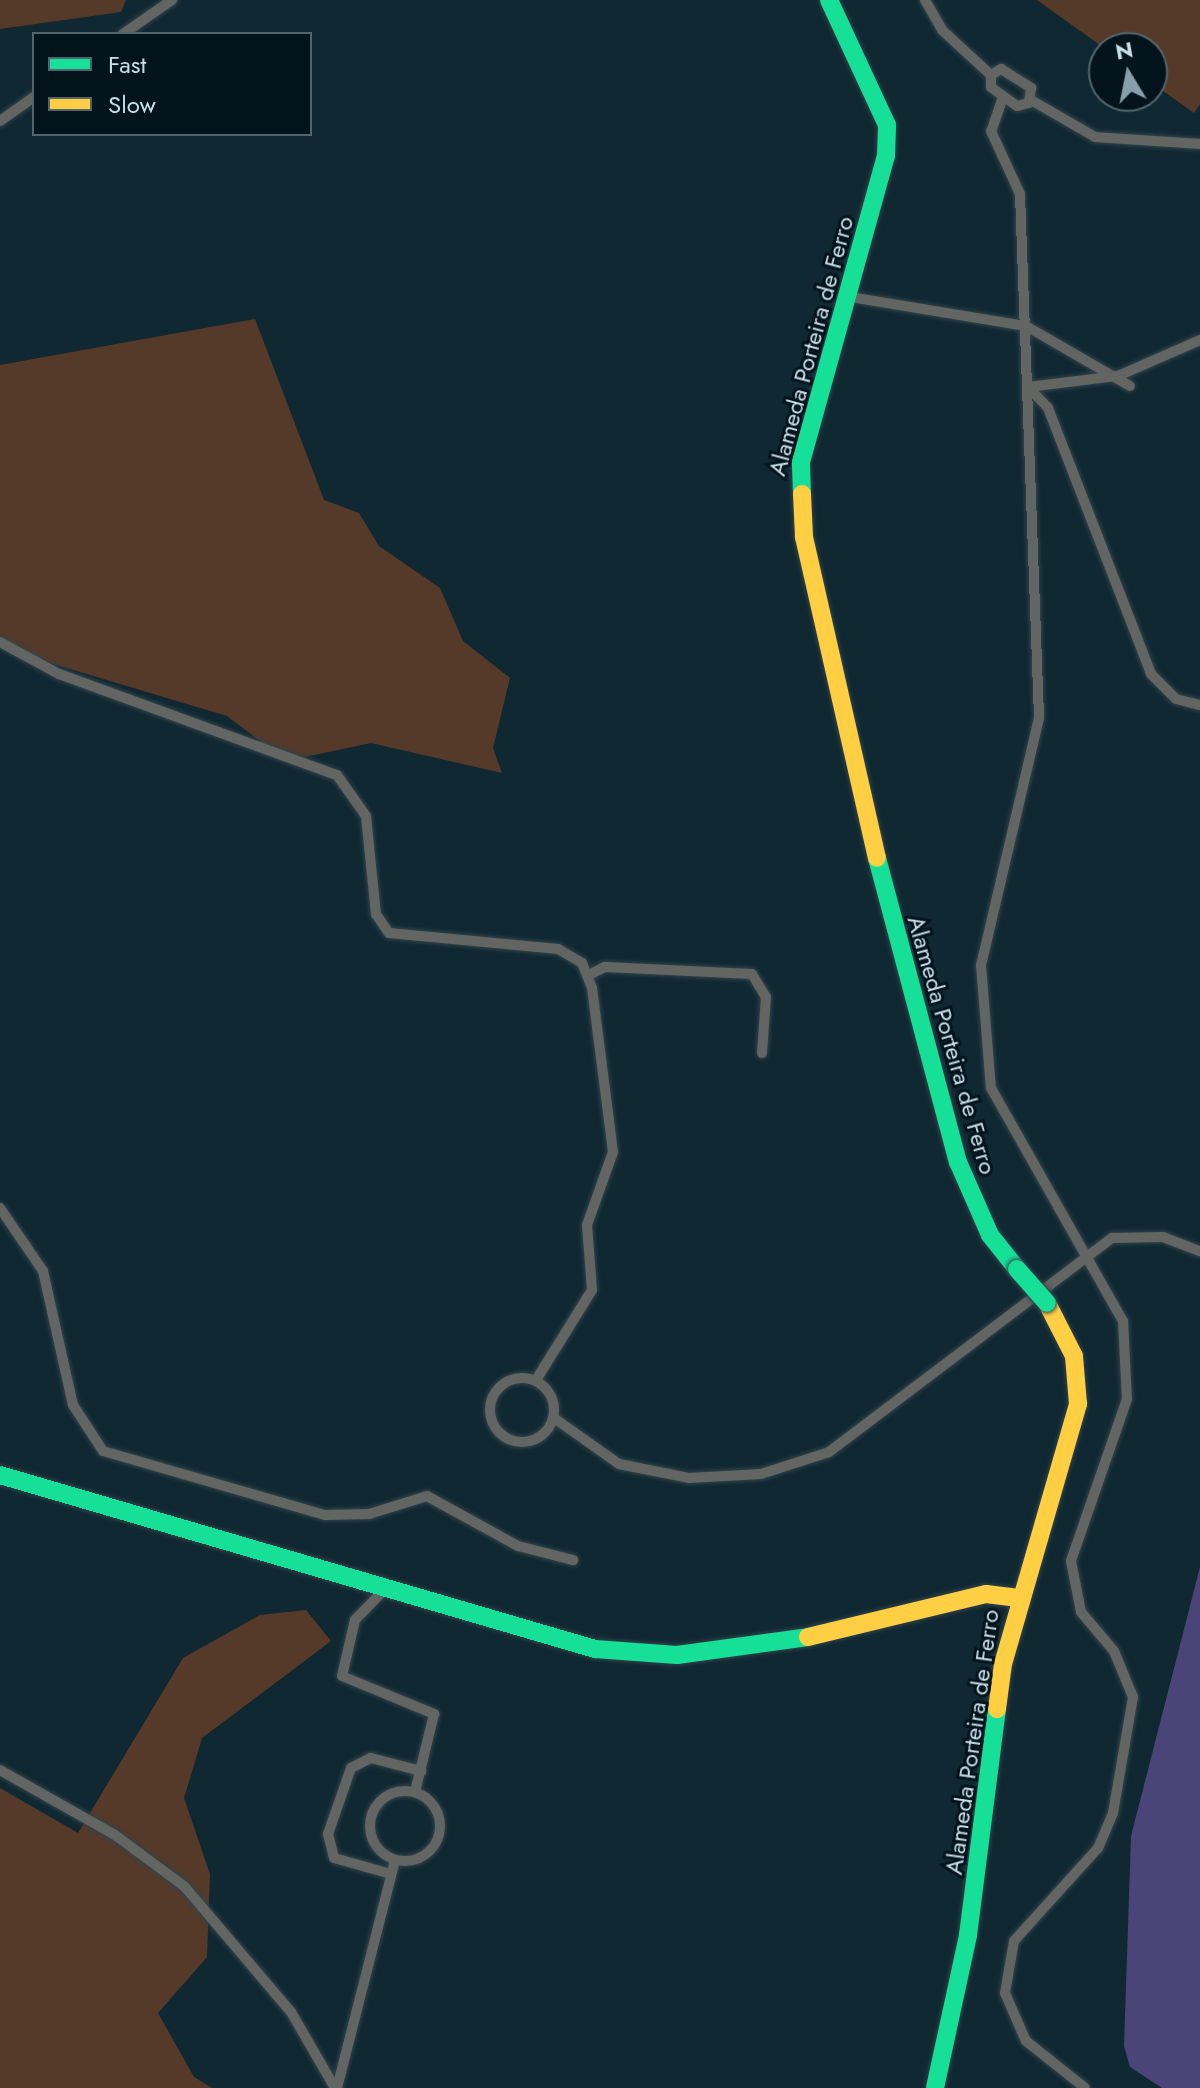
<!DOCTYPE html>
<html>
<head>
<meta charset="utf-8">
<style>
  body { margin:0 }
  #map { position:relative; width:1200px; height:2088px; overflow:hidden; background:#102831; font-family:Jost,sans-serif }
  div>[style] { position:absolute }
  .green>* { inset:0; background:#563a29 }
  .water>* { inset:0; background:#4a4478 }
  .roads { filter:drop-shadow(0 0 2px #30434c) drop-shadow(0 0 2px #30434c) }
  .lane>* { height:10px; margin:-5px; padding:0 5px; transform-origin:5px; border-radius:5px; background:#626561 }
  .lane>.ring { margin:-5px; padding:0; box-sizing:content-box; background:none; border:10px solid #626561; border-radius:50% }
  .fast>* { height:18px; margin:-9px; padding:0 9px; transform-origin:9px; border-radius:9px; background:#16e098 }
  .slow>* { height:18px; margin:-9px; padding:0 9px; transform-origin:9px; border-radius:9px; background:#ffcf43 }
  .bridges { filter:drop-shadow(0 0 2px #30434c) drop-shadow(0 0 2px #30434c) }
  .fast-bridge>* { height:18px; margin:-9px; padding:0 9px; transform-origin:9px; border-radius:9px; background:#16e098 }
  span { translate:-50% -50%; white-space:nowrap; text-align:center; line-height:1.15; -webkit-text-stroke:6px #04141c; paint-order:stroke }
  .street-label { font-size:24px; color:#c8dee9 }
  .legend { position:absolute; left:32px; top:32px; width:280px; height:104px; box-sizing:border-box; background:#04141c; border:2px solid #52656e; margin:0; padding:10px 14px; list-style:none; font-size:24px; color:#c8dee9 }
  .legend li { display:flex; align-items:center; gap:16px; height:40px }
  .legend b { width:40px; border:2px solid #52656e }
  .north { position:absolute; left:1088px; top:32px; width:80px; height:80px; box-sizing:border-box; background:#04141c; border:2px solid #52656e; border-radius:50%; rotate:350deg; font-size:22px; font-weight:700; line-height:32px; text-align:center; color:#c8dee9 }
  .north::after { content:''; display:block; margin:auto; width:28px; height:36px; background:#889ea9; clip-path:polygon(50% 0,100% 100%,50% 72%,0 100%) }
</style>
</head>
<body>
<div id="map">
  <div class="green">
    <i style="clip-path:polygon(0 0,126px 0,121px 12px,0 29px)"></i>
    <i style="clip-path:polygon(1037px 0,1200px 0,1200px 104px,1194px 113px,1152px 83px,1152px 48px,1104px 48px)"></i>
    <i style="clip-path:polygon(255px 319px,324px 500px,359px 513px,379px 546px,440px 588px,463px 641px,510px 678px,493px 748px,502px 773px,371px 743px,286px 761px,227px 716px,0 648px,0 365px)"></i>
    <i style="clip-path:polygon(306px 1610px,331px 1641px,202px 1738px,184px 1798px,210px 1874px,207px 1957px,158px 2013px,194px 2077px,212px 2088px,0 2088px,0 1788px,78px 1833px,183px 1658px,260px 1615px)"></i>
  </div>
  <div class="water">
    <i style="clip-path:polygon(1200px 1567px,1200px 2088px,1162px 2088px,1130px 2067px,1124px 2046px,1131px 1836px)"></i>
  </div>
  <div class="roads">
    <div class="lane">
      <i style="left:925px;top:0;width:34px;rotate:60deg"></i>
      <i style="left:942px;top:30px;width:67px;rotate:42.6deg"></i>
      <i style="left:123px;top:34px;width:60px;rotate:-34.8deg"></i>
      <i style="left:1001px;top:69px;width:36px;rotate:32deg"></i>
      <i style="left:1031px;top:88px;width:15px;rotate:98deg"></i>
      <i style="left:1029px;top:103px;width:12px;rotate:166deg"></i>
      <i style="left:1017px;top:106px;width:32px;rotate:-144deg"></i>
      <i style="left:991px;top:87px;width:12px;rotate:-90deg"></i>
      <i style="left:991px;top:75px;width:12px;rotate:-31deg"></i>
      <i style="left:1003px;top:97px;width:36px;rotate:109deg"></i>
      <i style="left:991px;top:131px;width:69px;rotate:65.3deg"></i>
      <i style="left:1020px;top:194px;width:524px;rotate:87.92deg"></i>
      <i style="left:1039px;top:718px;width:254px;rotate:103.2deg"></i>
      <i style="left:981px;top:965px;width:123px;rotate:85.4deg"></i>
      <i style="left:991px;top:1088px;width:268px;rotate:60.5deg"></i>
      <i style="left:1123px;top:1321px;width:78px;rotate:87.1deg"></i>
      <i style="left:1127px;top:1399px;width:171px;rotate:109.1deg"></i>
      <i style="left:1071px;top:1561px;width:52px;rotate:78.9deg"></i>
      <i style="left:1081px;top:1612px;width:51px;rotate:49.8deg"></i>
      <i style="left:1114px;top:1651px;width:50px;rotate:67.6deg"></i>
      <i style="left:1133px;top:1697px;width:118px;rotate:99.8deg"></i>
      <i style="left:1113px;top:1813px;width:38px;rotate:113deg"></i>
      <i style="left:1098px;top:1848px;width:125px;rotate:132.1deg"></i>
      <i style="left:1014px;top:1941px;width:53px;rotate:99.8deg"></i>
      <i style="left:1005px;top:1993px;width:52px;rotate:66.4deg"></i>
      <i style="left:1026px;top:2041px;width:75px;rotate:38.5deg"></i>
      <i style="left:1031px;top:100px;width:74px;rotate:30deg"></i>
      <i style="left:1095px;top:137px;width:105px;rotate:3.8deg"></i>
      <i style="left:0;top:121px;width:42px;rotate:-35.2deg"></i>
      <i style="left:850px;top:297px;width:178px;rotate:9.4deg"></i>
      <i style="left:1026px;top:326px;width:120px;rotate:30deg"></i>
      <i style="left:1028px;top:387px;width:29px;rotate:46deg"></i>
      <i style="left:1048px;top:408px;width:285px;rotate:68.8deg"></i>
      <i style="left:1151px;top:674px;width:35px;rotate:45deg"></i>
      <i style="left:1176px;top:699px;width:25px;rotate:14deg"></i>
      <i style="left:1028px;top:387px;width:91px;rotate:-7deg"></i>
      <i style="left:1118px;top:376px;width:90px;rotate:-23.7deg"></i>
      <i style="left:0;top:642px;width:67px;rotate:28.5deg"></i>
      <i style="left:59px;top:674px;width:296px;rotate:20deg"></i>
      <i style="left:337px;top:775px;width:50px;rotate:54.7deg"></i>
      <i style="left:366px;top:816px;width:99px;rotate:84.2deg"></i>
      <i style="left:376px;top:914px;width:23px;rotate:56deg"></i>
      <i style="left:389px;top:933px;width:170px;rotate:5.4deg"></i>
      <i style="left:558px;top:949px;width:28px;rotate:30deg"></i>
      <i style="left:582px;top:963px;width:27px;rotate:68deg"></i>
      <i style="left:592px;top:988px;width:165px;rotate:82.7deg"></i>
      <i style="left:613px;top:1152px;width:77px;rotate:109.6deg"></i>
      <i style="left:587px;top:1225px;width:65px;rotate:85.6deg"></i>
      <i style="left:592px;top:1290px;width:106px;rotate:121.9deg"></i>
      <i style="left:589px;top:975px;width:18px;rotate:-27deg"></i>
      <i style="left:605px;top:967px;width:147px;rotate:2.7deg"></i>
      <i style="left:752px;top:974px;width:27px;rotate:59deg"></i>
      <i style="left:766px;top:997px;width:56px;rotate:94.1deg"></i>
      <i style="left:0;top:1208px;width:76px;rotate:55.7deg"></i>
      <i style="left:43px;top:1271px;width:137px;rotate:77.4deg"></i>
      <i style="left:73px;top:1405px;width:55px;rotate:56.9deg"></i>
      <i style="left:103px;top:1451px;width:231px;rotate:16.1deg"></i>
      <i style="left:325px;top:1515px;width:44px;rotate:-1.3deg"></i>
      <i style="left:369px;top:1514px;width:61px;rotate:-17.2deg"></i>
      <i style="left:427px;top:1496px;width:104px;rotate:28.8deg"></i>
      <i style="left:518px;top:1546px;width:57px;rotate:14.3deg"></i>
      <i class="ring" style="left:490px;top:1378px;width:54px;height:54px"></i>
      <i style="left:554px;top:1418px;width:80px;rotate:35.3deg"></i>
      <i style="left:619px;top:1464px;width:71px;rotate:11.3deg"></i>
      <i style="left:689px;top:1478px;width:72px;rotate:-3.2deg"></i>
      <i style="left:761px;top:1474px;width:71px;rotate:-17.9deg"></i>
      <i style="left:829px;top:1452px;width:355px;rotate:-37.1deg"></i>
      <i style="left:1112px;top:1238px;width:51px;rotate:-1.1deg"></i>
      <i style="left:1163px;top:1237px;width:40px;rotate:21deg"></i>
      <i style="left:383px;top:1591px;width:40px;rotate:134deg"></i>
      <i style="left:355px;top:1620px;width:57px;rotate:103.1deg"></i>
      <i style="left:342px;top:1676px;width:100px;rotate:22.4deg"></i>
      <i style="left:434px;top:1714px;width:80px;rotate:103.7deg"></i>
      <i style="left:0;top:1770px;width:132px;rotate:29.5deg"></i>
      <i style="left:115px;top:1835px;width:87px;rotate:36.6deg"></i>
      <i style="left:185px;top:1887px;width:164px;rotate:49.7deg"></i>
      <i style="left:291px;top:2012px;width:88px;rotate:59.9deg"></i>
      <i class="ring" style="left:370px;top:1791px;width:60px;height:60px"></i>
      <i style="left:391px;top:1874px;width:59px;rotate:-164.3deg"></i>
      <i style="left:334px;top:1858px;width:25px;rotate:-104deg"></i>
      <i style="left:328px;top:1834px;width:70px;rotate:-70.8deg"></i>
      <i style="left:351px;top:1768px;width:22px;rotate:-27deg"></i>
      <i style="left:371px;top:1758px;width:52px;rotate:14.6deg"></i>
      <i style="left:337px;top:2088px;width:235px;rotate:-75.7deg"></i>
    </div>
    <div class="fast">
      <i style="left:802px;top:494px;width:32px;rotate:-92deg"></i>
      <i style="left:801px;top:462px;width:318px;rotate:-74.5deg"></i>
      <i style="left:886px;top:156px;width:31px;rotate:-88deg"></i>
      <i style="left:887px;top:125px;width:138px;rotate:-114.9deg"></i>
      <i style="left:877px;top:858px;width:315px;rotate:75.1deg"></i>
      <i style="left:958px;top:1162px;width:80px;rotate:66.3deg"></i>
      <i style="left:990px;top:1235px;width:43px;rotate:51.5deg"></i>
      <i style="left:0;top:1475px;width:620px;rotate:16.3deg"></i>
      <i style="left:595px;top:1649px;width:82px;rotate:4.2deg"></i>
      <i style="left:677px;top:1655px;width:132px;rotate:-7.8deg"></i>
      <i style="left:935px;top:2088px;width:157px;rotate:-77.8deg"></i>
      <i style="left:968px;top:1935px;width:228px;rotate:-82.7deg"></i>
    </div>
    <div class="slow">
      <i style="left:802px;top:494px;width:43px;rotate:87.3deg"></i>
      <i style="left:804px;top:537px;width:329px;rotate:77.2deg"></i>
      <i style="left:808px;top:1637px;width:183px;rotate:-13.6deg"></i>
      <i style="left:986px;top:1594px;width:31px;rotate:7deg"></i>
      <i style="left:997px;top:1709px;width:45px;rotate:-82.4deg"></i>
      <i style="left:1003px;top:1664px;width:271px;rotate:-73.9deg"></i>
      <i style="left:1078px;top:1404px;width:48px;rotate:-94.8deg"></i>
      <i style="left:1074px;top:1356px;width:59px;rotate:-117deg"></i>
    </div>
  </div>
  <div class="bridges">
    <div class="fast-bridge">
      <i style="left:1017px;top:1269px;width:45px;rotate:48.6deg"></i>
    </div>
  </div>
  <div class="street-label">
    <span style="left:811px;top:346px;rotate:-75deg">Alameda Porteira de Ferro</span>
    <span style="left:952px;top:1045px;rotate:74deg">Alameda Porteira de Ferro</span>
    <span style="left:972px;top:1742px;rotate:-82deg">Alameda Porteira de Ferro</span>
  </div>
  <ul class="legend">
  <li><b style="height:10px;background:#16e098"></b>Fast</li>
  <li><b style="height:10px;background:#ffcf43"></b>Slow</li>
  </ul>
  <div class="north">N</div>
</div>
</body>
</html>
